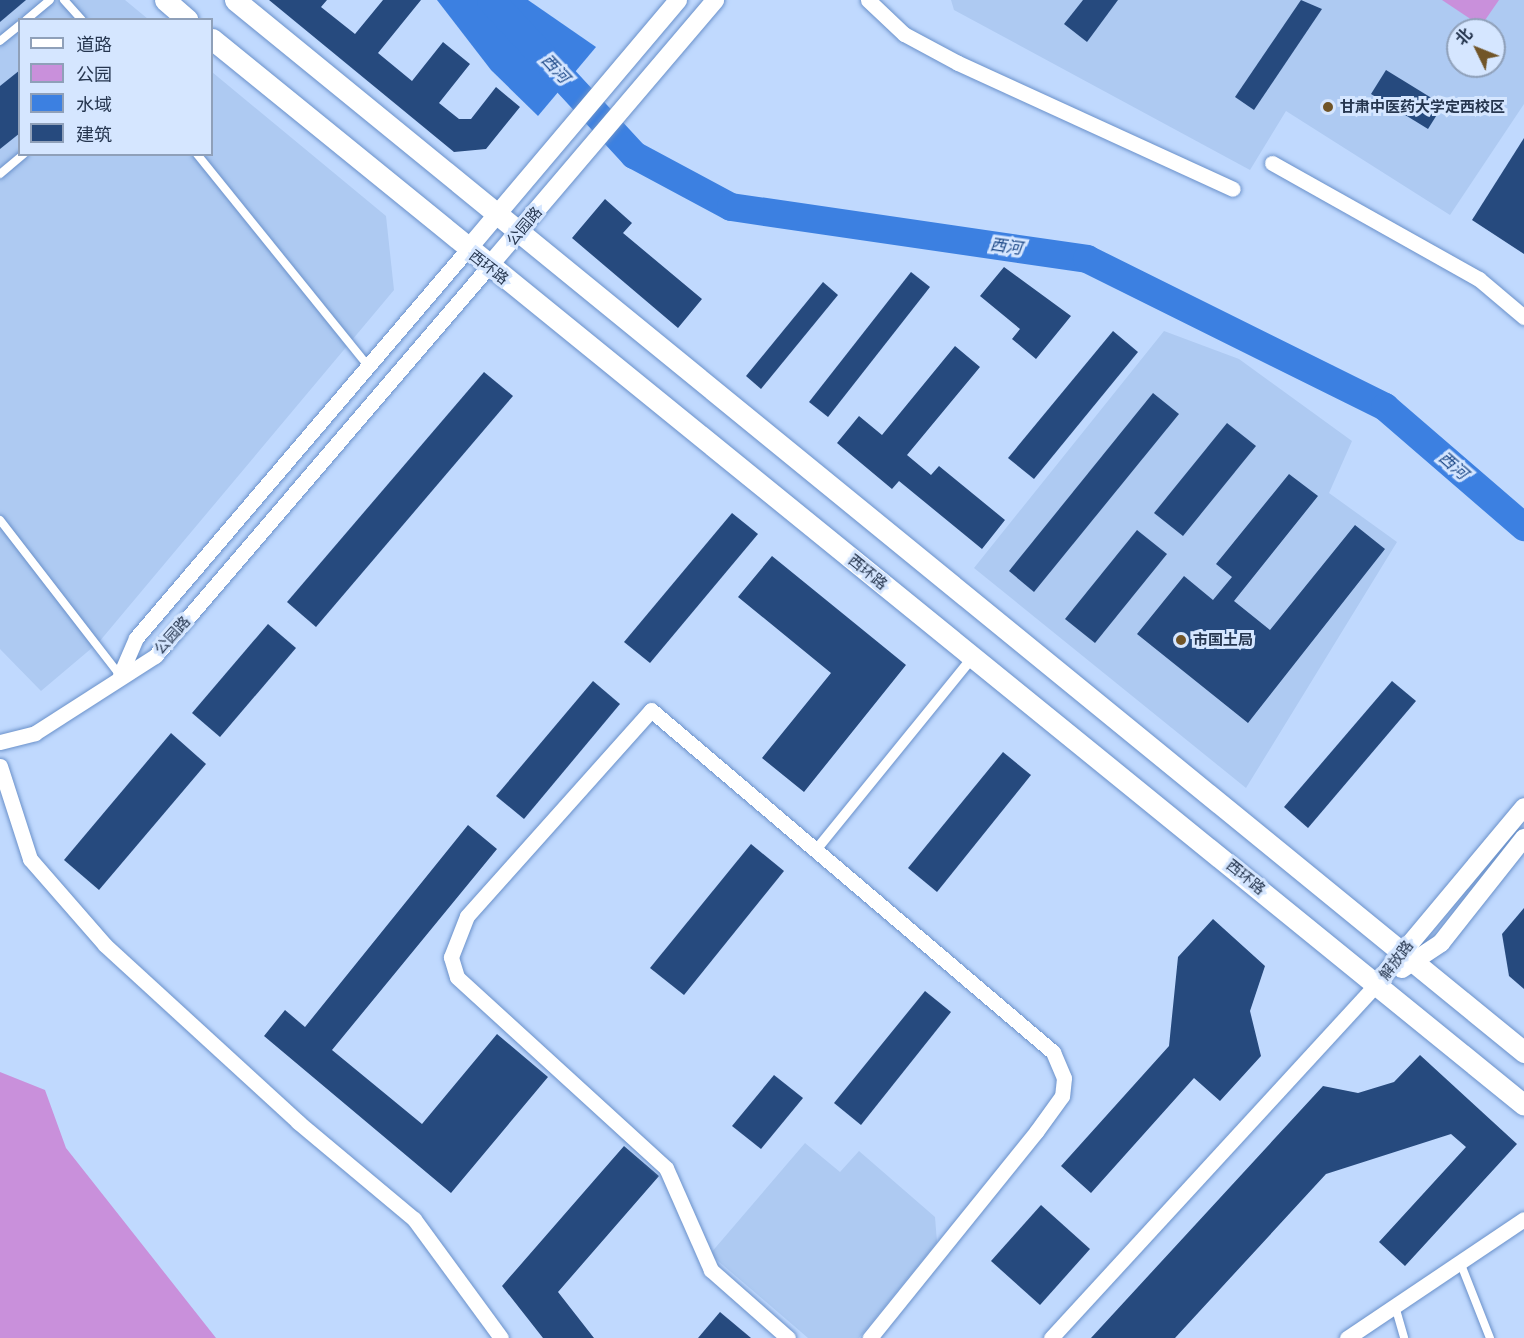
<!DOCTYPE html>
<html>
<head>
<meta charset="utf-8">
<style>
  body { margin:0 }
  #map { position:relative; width:1524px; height:1338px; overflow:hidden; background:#c0d9fe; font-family:"Public Sans","Noto Sans SC",sans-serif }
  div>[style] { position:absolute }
  .built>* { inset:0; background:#aecaf2 }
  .green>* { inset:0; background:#c990db }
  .water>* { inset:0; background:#3c80e1 }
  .river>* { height:28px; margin:-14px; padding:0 14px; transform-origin:14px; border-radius:14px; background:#3c80e1 }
  .building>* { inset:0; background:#264a7e }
  .roads { filter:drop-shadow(0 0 2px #6a91ca) drop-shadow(0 0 2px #6a91ca) }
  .service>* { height:8px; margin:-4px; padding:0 4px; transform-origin:4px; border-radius:4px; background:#fff }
  .pedestrian>* { height:10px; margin:-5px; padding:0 5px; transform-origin:5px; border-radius:5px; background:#fff }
  .minor>* { height:15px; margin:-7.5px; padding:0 7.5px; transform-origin:7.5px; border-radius:7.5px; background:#fff }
  .tertiary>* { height:18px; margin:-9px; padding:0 9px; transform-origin:9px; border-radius:9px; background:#fff }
  .secondary>* { height:21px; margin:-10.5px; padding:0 10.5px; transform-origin:10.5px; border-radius:10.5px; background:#fff }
  .dots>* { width:16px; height:16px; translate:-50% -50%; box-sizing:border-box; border:3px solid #d5e6ff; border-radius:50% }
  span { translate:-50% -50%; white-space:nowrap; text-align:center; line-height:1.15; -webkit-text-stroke:6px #d5e6ff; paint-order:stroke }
  .poi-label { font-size:15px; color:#26364f; font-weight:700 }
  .left { translate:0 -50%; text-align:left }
  .street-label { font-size:15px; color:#26364f }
  .water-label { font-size:16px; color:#1c4887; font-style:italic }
  .legend { position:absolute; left:18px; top:18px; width:195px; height:138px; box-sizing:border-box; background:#d5e6ff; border:2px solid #8fa0b9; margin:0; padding:8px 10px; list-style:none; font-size:18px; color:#26364f }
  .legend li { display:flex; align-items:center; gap:12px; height:30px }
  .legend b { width:30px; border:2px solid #8fa0b9 }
  .north { position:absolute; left:1446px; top:18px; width:60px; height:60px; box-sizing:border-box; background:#d5e6ff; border:2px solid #8fa0b9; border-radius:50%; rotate:313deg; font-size:16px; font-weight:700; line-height:24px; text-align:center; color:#26364f }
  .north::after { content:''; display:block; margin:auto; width:21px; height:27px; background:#715528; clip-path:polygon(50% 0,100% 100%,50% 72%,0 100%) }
</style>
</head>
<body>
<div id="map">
  <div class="built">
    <i style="clip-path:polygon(0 0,125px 0,148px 19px,20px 20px,20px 154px,212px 154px,212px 72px,386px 216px,394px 290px,99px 642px,41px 691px,0 649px)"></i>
    <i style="clip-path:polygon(evenodd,951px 0,1524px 0,1524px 104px,1450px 215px,1286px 111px,1250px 170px,954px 10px,951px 0,1458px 30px,1494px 30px,1494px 66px,1458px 66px,1458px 30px)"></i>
    <i style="clip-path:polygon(1164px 331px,1239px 359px,1352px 441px,1329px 493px,1397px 542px,1246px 788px,974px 568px)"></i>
    <i style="clip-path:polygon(805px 1143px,840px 1172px,859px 1151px,935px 1217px,937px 1242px,859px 1338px,808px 1338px,710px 1254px)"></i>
  </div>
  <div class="green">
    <i style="clip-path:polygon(1442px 0,1499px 0,1481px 26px)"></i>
    <i style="clip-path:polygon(0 1072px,45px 1090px,66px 1148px,216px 1338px,0 1338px)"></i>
  </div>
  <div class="water">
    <i style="clip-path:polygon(437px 0,528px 0,596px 47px,538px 116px,491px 70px)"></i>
  </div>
  <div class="river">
    <i style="left:491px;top:0;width:211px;rotate:47.3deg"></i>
    <i style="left:634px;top:155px;width:110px;rotate:28.2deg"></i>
    <i style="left:731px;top:207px;width:360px;rotate:8.3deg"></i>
    <i style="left:1087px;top:259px;width:333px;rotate:26.4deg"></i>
    <i style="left:1385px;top:407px;width:184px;rotate:40.8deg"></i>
  </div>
  <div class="building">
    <i style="clip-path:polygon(0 0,26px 0,0 22px)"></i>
    <i style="clip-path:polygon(269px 0,327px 0,321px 7px,355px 34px,383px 0,421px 0,378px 53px,412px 81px,443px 42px,470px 64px,439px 103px,459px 119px,471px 119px,496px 87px,520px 107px,486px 149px,454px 152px)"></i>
    <i style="clip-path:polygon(1083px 0,1118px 0,1087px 42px,1064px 24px)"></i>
    <i style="clip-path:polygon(1301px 0,1322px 9px,1254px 110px,1235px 97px)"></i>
    <i style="clip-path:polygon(20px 70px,20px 133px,0 149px,0 86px)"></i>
    <i style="clip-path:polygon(1386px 70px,1443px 105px,1428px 129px,1371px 94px)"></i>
    <i style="clip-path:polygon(1524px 138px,1524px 254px,1472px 220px)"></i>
    <i style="clip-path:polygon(605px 199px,632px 223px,623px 233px,702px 299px,678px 328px,572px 238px)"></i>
    <i style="clip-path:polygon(1004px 267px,1071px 316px,1036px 359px,1012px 339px,1020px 329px,980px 296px)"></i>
    <i style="clip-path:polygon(911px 272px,930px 287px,828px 417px,809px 402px)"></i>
    <i style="clip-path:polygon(823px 282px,838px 295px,761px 389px,746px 376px)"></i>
    <i style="clip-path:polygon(1113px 331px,1138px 352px,1034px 479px,1008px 458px)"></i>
    <i style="clip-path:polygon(955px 346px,980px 367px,907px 455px,931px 475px,939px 466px,1005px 520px,982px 549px,899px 481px,892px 489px,837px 443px,859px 416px,882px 435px)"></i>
    <i style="clip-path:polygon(484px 372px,513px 396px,316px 627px,287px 602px)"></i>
    <i style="clip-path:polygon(1153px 393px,1179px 414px,1034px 592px,1009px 571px)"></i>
    <i style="clip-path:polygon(1227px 423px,1256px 446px,1183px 536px,1154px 513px)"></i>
    <i style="clip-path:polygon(1289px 474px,1318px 496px,1234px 601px,1270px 630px,1355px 525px,1385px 549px,1248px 723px,1137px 634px,1184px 576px,1213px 600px,1232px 577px,1216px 564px)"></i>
    <i style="clip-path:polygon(732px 513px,758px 534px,650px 663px,624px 642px)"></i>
    <i style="clip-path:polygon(1137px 530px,1167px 554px,1095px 643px,1065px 619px)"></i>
    <i style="clip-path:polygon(772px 556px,906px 665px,804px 792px,762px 758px,831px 673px,738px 597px)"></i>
    <i style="clip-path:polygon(268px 624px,296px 648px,220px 737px,192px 713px)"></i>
    <i style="clip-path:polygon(593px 681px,620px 704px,524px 819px,496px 796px)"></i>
    <i style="clip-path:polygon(1392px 681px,1416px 701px,1308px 828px,1284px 807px)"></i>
    <i style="clip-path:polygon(171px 733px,206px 764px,99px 890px,64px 860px)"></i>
    <i style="clip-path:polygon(1003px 752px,1031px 775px,937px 892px,908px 868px)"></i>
    <i style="clip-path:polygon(468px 825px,497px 849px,332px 1050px,422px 1124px,497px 1034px,548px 1077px,451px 1193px,264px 1036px,285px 1010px,305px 1027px)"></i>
    <i style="clip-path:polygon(751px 844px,784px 871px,684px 995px,650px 968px)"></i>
    <i style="clip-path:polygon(1524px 908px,1524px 989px,1509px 976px,1502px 934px)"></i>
    <i style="clip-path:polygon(1213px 919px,1265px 966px,1250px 1011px,1261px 1056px,1220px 1101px,1194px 1078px,1091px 1193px,1061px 1166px,1169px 1046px,1178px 957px)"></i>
    <i style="clip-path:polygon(925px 991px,951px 1012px,861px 1125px,834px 1103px)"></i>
    <i style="clip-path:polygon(1420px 1055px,1517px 1144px,1405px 1266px,1379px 1242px,1466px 1147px,1451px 1134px,1326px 1174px,1175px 1338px,1091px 1338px,1323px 1086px,1358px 1093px,1394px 1082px)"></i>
    <i style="clip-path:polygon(774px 1075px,803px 1098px,761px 1149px,732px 1126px)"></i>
    <i style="clip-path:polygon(624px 1146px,659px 1176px,558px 1292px,594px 1338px,543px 1338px,502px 1286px)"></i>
    <i style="clip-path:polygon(1041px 1205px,1090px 1249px,1040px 1305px,991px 1261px)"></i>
    <i style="clip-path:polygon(720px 1312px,751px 1338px,698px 1338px)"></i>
  </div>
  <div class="roads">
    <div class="service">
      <i style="left:64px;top:0;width:27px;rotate:48deg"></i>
      <i style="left:26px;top:20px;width:31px;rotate:-40deg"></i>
      <i style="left:0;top:41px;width:26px;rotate:-39deg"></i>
      <i style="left:197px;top:154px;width:272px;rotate:51.1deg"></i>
      <i style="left:0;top:174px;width:31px;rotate:-40deg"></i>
      <i style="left:0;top:520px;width:196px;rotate:52.3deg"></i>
      <i style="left:1460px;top:1262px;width:82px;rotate:68.5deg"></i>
      <i style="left:1395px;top:1306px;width:33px;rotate:74deg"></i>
    </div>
    <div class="pedestrian">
      <i style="left:816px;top:850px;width:249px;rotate:-50.9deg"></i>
    </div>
    <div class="minor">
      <i style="left:868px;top:0;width:50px;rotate:43.4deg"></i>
      <i style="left:904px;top:34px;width:61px;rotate:28.2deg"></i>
      <i style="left:958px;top:63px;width:302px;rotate:24.6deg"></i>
      <i style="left:1272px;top:163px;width:237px;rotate:29.3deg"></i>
      <i style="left:1479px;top:279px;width:59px;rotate:40.2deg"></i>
      <i style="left:120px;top:675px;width:40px;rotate:-66.6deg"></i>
      <i style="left:136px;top:638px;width:510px;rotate:-49.53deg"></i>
      <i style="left:0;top:742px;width:36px;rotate:-14deg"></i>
      <i style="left:35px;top:733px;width:143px;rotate:-32.7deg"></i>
      <i style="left:155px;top:656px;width:513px;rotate:-49.42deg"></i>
      <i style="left:0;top:766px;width:98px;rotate:72.1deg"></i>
      <i style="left:30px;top:859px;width:114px;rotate:48.9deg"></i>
      <i style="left:105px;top:945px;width:262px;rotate:42.5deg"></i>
      <i style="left:298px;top:1122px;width:151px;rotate:39.9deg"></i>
      <i style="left:414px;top:1219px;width:147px;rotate:53.8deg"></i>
      <i style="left:788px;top:1338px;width:103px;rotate:-138.6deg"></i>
      <i style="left:711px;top:1270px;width:111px;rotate:-113.8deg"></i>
      <i style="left:666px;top:1168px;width:283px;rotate:-137.6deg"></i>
      <i style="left:457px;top:977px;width:21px;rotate:-107deg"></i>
      <i style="left:451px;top:957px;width:44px;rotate:-68.7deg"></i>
      <i style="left:467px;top:916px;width:276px;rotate:-48.2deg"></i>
      <i style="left:651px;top:710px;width:528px;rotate:40.39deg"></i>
      <i style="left:1053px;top:1052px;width:28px;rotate:67deg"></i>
      <i style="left:1064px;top:1078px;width:18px;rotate:96deg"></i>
      <i style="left:1062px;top:1096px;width:44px;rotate:125.8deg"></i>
      <i style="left:1036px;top:1132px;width:265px;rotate:128.9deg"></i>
      <i style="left:1051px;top:1338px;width:482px;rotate:-47.4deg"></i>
      <i style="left:1347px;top:1338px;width:213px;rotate:-33.9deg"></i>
    </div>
    <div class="tertiary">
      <i style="left:467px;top:250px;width:327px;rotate:-49.8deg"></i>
      <i style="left:489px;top:266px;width:349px;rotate:-49.6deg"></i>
      <i style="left:1402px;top:969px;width:47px;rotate:-33.7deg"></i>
      <i style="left:1441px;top:943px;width:134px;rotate:-51.7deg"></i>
      <i style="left:1377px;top:983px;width:229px;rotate:-50.1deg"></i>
    </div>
    <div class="secondary">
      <i style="left:165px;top:0;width:30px;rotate:41deg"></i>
      <i style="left:235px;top:0;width:1664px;rotate:39.22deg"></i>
      <i style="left:212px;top:39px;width:1690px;rotate:39.09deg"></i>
    </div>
  </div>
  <div class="dots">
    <i style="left:1328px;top:107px;background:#715528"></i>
    <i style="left:1181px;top:640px;background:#715528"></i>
  </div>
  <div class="poi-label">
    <span class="left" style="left:1340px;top:107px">甘肃中医药大学定西校区</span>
    <span class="left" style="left:1193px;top:640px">市国土局</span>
  </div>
  <div class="street-label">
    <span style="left:524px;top:226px;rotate:-50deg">公园路</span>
    <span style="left:489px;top:267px;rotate:38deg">西环路</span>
    <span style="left:868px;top:572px;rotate:39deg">西环路</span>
    <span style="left:172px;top:635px;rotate:-48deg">公园路</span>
    <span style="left:1246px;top:877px;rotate:39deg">西环路</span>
    <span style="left:1396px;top:960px;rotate:-53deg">解放路</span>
  </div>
  <div class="water-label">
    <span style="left:555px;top:69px;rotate:47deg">西河</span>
    <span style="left:1006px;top:247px;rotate:8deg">西河</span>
    <span style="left:1453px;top:466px;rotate:41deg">西河</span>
  </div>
  <ul class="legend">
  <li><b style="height:8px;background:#fff"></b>道路</li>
  <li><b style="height:16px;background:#c990db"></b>公园</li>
  <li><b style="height:16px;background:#3c80e1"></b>水域</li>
  <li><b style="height:16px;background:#264a7e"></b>建筑</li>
  </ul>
  <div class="north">北</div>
</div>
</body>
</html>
